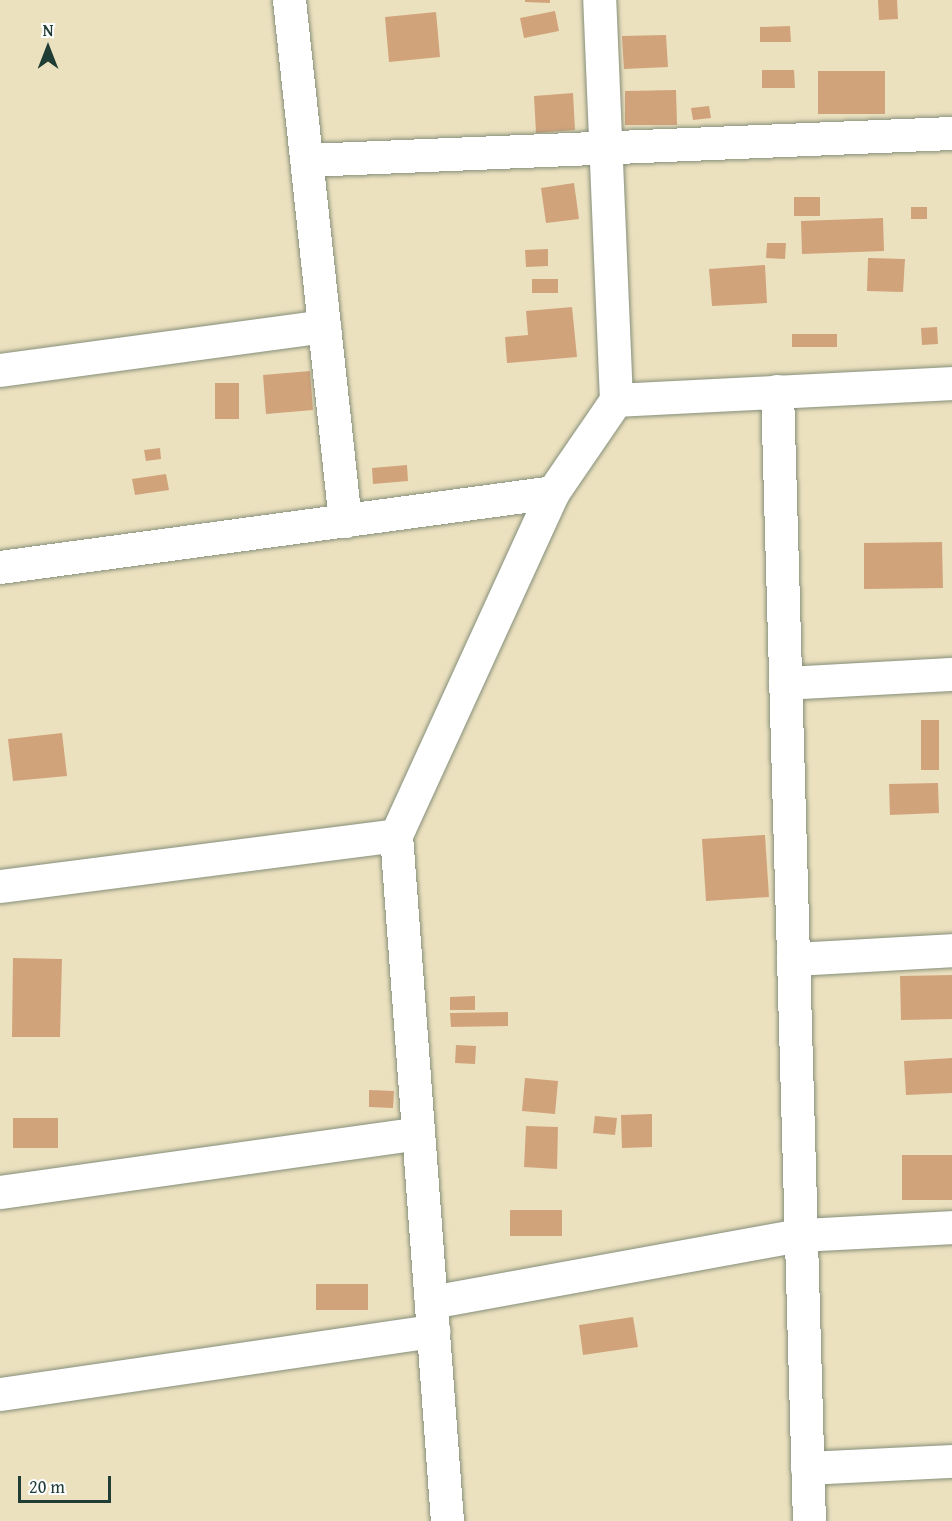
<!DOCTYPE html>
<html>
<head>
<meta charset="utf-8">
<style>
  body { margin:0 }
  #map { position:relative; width:952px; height:1521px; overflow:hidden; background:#ece1bf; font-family:"Gentium Book Plus",serif }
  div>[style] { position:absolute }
  .building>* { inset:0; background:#d1a37b }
  .roads { filter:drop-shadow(0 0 2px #868f7a) drop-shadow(0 0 2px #868f7a) }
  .minor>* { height:33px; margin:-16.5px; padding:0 16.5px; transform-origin:16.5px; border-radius:16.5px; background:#fff }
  span { translate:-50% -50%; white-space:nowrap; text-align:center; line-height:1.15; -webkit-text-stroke:4.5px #fff; paint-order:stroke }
  .north { position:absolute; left:18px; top:18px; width:60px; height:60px; -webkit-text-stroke:4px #fff; paint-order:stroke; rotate:0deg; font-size:16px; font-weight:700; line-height:24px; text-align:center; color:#1f3d34 }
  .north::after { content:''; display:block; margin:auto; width:21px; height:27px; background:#1f3d34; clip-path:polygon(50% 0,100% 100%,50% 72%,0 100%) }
  .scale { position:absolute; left:18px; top:1476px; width:93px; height:27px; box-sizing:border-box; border:3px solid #1f3d34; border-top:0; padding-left:8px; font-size:18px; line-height:21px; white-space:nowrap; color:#1f3d34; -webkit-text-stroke:4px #fff; paint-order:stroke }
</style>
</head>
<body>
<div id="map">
  <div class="building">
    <i style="clip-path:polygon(525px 0,550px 0,550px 3px,525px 2px)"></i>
    <i style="clip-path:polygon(878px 0,897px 0,898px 19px,879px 20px)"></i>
    <i style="clip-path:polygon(555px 11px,559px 31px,524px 38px,520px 18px)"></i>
    <i style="clip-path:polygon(436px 12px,440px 57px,389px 62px,385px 17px)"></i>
    <i style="clip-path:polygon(790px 26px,791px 42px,760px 42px,760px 27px)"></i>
    <i style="clip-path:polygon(666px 35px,668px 67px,624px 69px,622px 36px)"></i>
    <i style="clip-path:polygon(762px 70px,794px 70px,795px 88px,762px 88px)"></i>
    <i style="clip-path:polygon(818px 71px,885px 71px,885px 114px,818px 114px)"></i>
    <i style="clip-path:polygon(676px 90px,677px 125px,625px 125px,625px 91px)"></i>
    <i style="clip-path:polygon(573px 93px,575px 130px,536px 133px,534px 96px)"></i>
    <i style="clip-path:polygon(709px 106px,711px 118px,693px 120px,691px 108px)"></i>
    <i style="clip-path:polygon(574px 183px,579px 219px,546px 223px,541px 188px)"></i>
    <i style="clip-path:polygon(794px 197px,820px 197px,820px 216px,794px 216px)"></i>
    <i style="clip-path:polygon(911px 207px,927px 207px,927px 219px,911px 219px)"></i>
    <i style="clip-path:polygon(883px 218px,884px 251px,802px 254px,801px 221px)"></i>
    <i style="clip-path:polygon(767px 243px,786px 243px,785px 259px,766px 258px)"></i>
    <i style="clip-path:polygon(548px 249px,548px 266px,526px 267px,525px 250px)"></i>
    <i style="clip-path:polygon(868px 258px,905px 259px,903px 292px,867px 291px)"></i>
    <i style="clip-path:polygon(765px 265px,767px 303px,712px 306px,709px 269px)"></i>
    <i style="clip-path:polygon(532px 279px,558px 279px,558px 293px,532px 293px)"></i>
    <i style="clip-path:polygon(572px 307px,577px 357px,507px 363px,505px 337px,528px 335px,526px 311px)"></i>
    <i style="clip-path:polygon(937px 327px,938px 344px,922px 345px,921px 328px)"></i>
    <i style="clip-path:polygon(792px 334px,837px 334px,837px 347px,792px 347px)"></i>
    <i style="clip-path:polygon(310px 371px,313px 410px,266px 414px,263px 375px)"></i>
    <i style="clip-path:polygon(215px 383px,239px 383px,239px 419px,215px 419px)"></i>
    <i style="clip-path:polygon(160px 448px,161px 459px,146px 461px,144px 450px)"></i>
    <i style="clip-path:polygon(407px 465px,408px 481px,373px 484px,372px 468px)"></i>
    <i style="clip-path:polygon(166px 474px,169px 490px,135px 495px,132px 479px)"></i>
    <i style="clip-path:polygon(942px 542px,943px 588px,864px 589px,864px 543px)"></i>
    <i style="clip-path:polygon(921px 720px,939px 720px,939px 770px,921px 770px)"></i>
    <i style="clip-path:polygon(62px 733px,67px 776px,13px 781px,8px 739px)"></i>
    <i style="clip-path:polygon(938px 783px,939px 813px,890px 815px,889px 784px)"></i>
    <i style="clip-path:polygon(765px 835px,769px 897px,706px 901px,702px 839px)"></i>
    <i style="clip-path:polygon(13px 958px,62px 959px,60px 1037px,12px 1037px)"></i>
    <i style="clip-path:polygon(952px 975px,952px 1019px,901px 1020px,900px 976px)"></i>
    <i style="clip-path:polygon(475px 996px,475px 1010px,450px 1010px,450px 997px)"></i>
    <i style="clip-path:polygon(508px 1012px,508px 1026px,451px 1027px,450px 1013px)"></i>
    <i style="clip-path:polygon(456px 1045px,476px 1046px,475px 1064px,455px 1063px)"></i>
    <i style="clip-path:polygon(952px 1058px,952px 1093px,906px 1095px,904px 1061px)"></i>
    <i style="clip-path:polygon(525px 1078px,558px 1081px,555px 1114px,522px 1111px)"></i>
    <i style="clip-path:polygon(369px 1090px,394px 1091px,393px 1108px,369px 1107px)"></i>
    <i style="clip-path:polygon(652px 1114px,652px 1147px,622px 1148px,621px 1115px)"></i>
    <i style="clip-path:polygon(595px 1116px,617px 1118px,615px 1135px,593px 1133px)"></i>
    <i style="clip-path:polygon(13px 1118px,58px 1118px,58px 1148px,13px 1148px)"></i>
    <i style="clip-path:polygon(526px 1126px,558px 1127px,557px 1169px,524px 1167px)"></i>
    <i style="clip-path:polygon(902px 1155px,952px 1155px,952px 1200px,902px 1200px)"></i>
    <i style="clip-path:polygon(510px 1210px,562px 1210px,562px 1236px,510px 1236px)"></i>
    <i style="clip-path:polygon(316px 1284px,368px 1284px,368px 1310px,316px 1310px)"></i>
    <i style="clip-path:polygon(633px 1317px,638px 1347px,583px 1355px,579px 1325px)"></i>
  </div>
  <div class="roads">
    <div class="minor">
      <i style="left:289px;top:0;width:524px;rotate:83.87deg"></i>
      <i style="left:307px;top:160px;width:646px;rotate:-2.4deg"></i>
      <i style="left:0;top:370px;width:327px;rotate:-7.7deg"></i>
      <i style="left:777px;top:391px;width:1130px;rotate:88.38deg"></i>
      <i style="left:616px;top:400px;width:336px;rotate:-2.9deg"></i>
      <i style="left:0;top:567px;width:558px;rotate:-7.72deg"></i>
      <i style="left:785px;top:683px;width:167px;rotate:-3.1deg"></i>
      <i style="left:0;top:886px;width:399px;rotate:-7.3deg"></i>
      <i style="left:793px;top:959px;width:159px;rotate:-3.2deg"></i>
      <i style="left:0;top:1192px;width:422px;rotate:-8deg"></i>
      <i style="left:431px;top:1302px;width:376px;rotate:-10.3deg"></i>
      <i style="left:801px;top:1235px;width:151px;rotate:-3deg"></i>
      <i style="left:0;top:1394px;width:438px;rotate:-8.3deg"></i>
      <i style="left:807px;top:1468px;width:145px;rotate:-2.8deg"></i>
      <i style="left:447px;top:1521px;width:688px;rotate:-94.25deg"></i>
      <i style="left:396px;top:835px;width:377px;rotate:-65.4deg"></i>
      <i style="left:553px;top:492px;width:112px;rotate:-55.6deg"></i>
      <i style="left:616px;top:400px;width:400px;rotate:-92.4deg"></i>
    </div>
  </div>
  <div class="north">N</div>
  <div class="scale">20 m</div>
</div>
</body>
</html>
